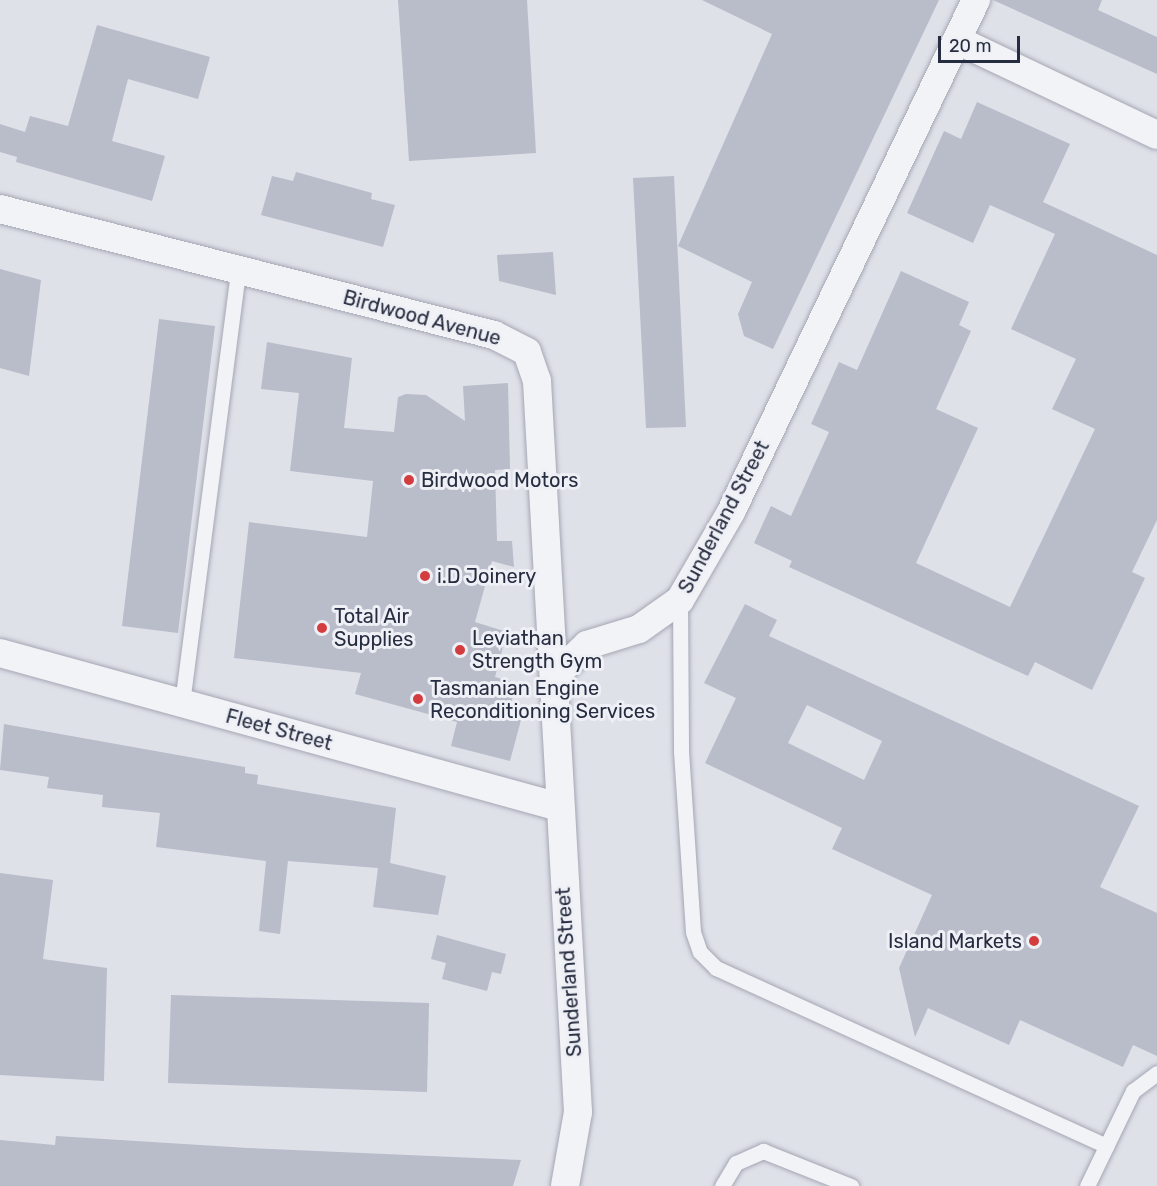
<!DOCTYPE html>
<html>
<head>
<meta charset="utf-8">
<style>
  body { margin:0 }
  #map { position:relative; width:1157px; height:1186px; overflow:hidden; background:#dfe1e9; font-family:Rubik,sans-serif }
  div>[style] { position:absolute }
  .building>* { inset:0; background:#b9bcc9 }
  .roads { filter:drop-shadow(0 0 2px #a4a7b3) drop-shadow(0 0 2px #a4a7b3) }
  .lane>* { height:15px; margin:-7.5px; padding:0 7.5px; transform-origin:7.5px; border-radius:7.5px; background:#f1f3f7 }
  .street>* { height:28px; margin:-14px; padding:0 14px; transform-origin:14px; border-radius:14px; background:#f1f3f7 }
  .dots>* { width:16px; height:16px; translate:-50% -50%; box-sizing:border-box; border:3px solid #eef0f6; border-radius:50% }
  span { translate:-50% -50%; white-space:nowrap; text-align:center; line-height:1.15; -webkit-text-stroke:6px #eef0f6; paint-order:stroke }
  .street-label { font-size:20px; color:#272d40 }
  .poi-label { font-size:20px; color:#272d40 }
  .left { translate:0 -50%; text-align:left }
  .right { translate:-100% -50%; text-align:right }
  .scale { position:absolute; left:938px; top:36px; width:82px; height:27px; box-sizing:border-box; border:3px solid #272d40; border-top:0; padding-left:8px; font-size:18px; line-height:21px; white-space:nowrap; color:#272d40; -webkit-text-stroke:4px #eef0f6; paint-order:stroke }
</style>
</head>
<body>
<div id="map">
  <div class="building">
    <i style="clip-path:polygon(398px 0,527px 0,536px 153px,409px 161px)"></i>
    <i style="clip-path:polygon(702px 0,939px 0,773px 349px,744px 336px,738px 314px,752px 282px,678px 246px,772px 34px)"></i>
    <i style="clip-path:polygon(993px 0,1102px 0,1098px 10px,1157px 37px,1157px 74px)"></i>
    <i style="clip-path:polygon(97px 25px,210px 57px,198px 99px,128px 79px,112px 141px,165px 156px,152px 201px,16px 162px,17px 157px,0 152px,0 124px,25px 132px,30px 116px,68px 126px)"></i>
    <i style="clip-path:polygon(977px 102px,1070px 144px,1043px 202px,1157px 255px,1157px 520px,1132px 572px,1145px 578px,1092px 690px,1035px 662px,1028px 676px,789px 567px,792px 561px,754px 543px,771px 506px,791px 516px,829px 432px,811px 424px,839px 362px,857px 370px,901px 271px,969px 302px,959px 325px,971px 331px,936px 409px,978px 428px,916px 563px,1010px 607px,1095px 429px,1052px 409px,1076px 359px,1011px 329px,1055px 234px,990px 205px,973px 243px,907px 213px,944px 131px,961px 139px)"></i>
    <i style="clip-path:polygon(296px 172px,372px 193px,371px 199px,395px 205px,383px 247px,261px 215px,272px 176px,293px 181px)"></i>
    <i style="clip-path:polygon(674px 176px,686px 427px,646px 428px,633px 178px)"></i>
    <i style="clip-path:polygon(553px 252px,556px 295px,499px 281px,497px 255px)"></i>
    <i style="clip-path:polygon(0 269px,41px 280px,29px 376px,0 368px)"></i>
    <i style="clip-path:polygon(159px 319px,215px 326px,178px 633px,122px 626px)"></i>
    <i style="clip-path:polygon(267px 342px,352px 358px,344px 428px,394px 432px,398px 397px,406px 394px,426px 395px,465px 421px,463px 386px,508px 383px,510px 469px,495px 470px,497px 541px,512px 541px,514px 567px,492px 561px,475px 622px,507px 632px,495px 677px,516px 683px,508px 716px,521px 720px,510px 761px,451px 746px,457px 722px,355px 694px,361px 673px,234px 658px,249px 522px,367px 537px,373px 481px,290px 471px,299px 393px,261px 389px)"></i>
    <i style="clip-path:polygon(evenodd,745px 604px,777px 620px,769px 636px,1139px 806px,1100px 887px,1157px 913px,1157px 1056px,1133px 1045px,1123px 1067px,1020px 1020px,1009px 1045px,928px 1008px,915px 1037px,899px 968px,932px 895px,832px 849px,842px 828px,705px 763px,736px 698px,704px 683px,745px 604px,807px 705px,882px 741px,864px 780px,788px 743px,807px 705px)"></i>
    <i style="clip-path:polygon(4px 724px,245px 767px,245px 773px,258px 775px,257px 784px,396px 808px,390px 863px,446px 876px,438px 915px,373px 907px,378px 868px,288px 861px,280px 934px,259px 931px,266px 861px,156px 847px,160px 813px,102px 807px,103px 795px,47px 788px,49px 777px,0 770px)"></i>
    <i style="clip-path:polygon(0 873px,53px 880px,43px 959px,107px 968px,104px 1081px,0 1075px)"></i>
    <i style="clip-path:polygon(437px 935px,506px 954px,501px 974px,492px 972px,487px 991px,442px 979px,446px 963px,431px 959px)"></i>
    <i style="clip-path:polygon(171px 995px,429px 1003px,427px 1092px,168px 1083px)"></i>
    <i style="clip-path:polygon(56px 1136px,248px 1148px,521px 1160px,513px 1186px,0 1186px,0 1140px,55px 1145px)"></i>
  </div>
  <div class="roads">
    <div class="lane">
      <i style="left:680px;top:600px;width:151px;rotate:89.6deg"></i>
      <i style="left:681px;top:751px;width:181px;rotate:86.2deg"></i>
      <i style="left:693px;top:932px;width:21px;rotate:71deg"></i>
      <i style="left:700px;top:952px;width:23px;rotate:45deg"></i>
      <i style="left:716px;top:968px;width:429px;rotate:24.5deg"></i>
      <i style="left:182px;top:703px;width:437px;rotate:-82.6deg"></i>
      <i style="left:722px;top:1186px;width:27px;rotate:-59deg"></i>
      <i style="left:736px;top:1163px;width:30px;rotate:-24deg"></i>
      <i style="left:763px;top:1151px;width:95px;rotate:21.7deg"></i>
      <i style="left:1087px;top:1186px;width:106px;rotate:-64.2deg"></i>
      <i style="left:1133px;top:1091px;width:30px;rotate:-37deg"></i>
    </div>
    <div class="street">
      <i style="left:957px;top:40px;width:221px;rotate:25.4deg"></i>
      <i style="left:0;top:209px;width:510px;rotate:14.31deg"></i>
      <i style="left:494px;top:335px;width:37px;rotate:27deg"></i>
      <i style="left:527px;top:352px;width:31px;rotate:71deg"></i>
      <i style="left:537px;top:381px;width:732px;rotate:86.79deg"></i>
      <i style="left:578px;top:1112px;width:75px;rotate:100deg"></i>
      <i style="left:0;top:653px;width:580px;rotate:15.4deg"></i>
      <i style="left:556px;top:675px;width:43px;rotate:-44.1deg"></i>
      <i style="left:587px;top:645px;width:54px;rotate:-17.1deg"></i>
      <i style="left:639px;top:629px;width:50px;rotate:-35.3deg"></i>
      <i style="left:680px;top:600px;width:102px;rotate:-59.9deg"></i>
      <i style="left:731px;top:512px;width:568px;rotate:-64.43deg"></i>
    </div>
  </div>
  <div class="dots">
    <i style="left:409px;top:480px;background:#d43d3f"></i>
    <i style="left:425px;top:576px;background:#d43d3f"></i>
    <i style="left:322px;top:628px;background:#d43d3f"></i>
    <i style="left:460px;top:650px;background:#d43d3f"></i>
    <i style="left:418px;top:699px;background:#d43d3f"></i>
    <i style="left:1034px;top:941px;background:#d43d3f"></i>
  </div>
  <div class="street-label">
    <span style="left:422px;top:318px;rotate:15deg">Birdwood Avenue</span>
    <span style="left:724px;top:517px;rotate:-62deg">Sunderland Street</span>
    <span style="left:279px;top:730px;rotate:15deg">Fleet Street</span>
    <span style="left:569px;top:972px;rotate:-94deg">Sunderland Street</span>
  </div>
  <div class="poi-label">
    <span class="left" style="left:421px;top:480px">Birdwood Motors</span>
    <span class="left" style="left:437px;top:576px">i.D Joinery</span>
    <span class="left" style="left:334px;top:628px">Total Air<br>Supplies</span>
    <span class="left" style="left:472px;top:650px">Leviathan<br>Strength Gym</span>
    <span class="left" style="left:430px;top:700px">Tasmanian Engine<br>Reconditioning Services</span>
    <span class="right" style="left:1022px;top:941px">Island Markets</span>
  </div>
  <div class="scale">20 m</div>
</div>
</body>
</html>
